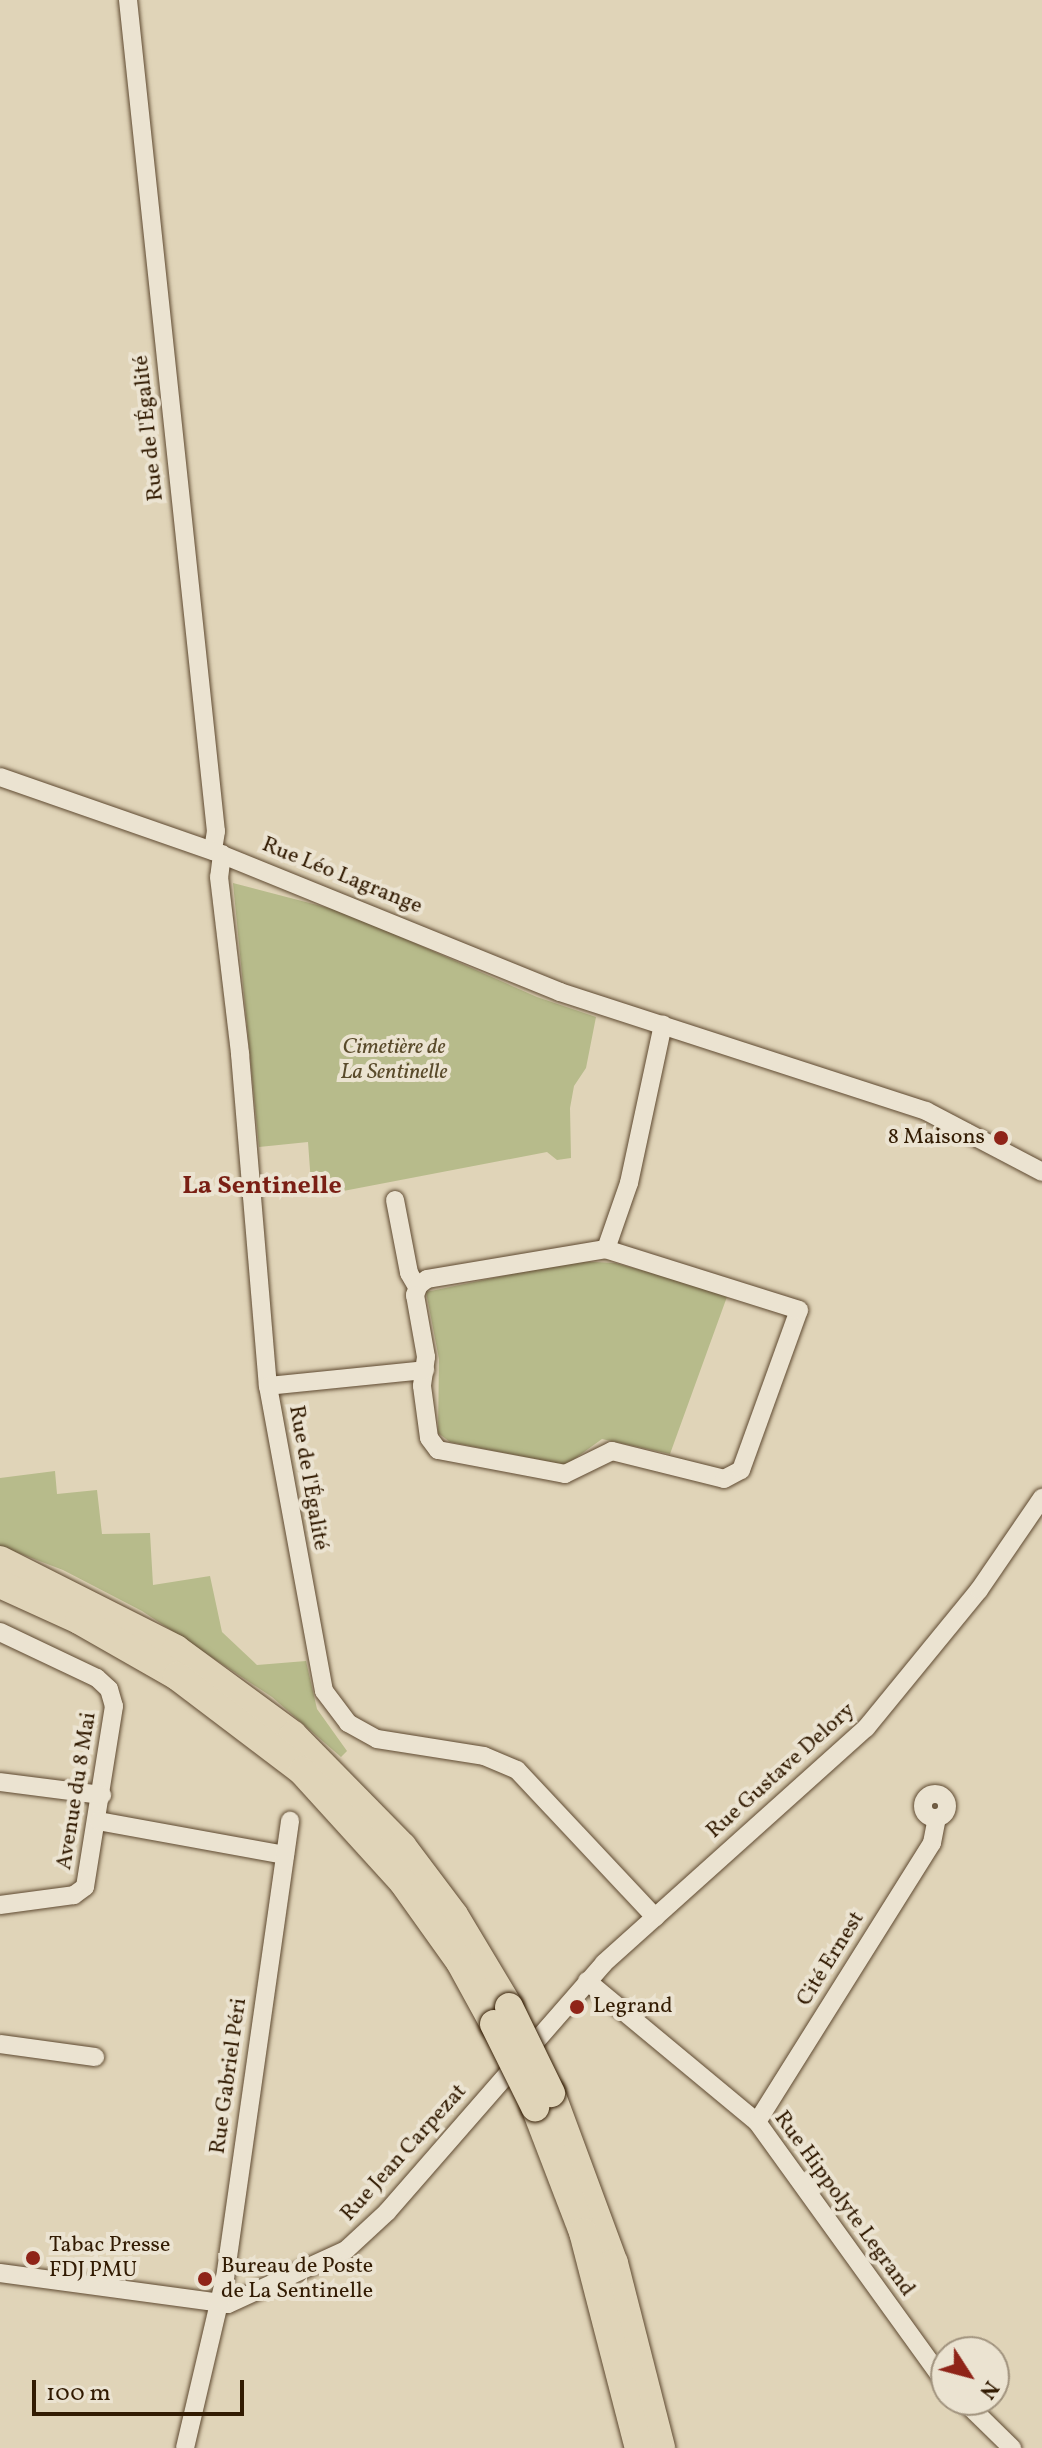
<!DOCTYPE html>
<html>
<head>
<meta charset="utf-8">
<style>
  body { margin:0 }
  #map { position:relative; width:1042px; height:2448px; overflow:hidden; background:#e0d4b8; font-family:Vollkorn,serif }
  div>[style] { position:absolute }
  .green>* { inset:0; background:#b7bb8b }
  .roads { filter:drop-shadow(0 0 2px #5e4930) drop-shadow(0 0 2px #5e4930) }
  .minor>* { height:18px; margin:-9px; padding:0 9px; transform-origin:9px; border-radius:9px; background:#ebe3d1 }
  .minor>.ring { margin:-9px; padding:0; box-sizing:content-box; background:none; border:18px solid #ebe3d1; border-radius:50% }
  .highway>* { height:28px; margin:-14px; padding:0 14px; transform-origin:14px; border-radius:14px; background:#e0d4b8 }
  .bridges { filter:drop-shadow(0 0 2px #321b02) drop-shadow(0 0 2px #321b02) }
  .highway-bridge>* { height:28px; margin:-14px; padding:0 14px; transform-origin:14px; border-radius:14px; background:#e0d4b8 }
  .dots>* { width:22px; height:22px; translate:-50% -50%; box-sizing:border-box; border:4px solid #ebe3d1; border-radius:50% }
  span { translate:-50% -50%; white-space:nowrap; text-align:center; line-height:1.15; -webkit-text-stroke:8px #ebe3d1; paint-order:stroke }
  .street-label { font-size:22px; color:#321b02 }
  .park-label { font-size:22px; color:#5a4b2b; font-style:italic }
  .poi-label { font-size:22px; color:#321b02 }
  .right { translate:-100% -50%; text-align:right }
  .left { translate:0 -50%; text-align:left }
  .quarter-label { font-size:26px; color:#7a1f14; font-weight:700 }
  .north { position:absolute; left:930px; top:2336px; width:80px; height:80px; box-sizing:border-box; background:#ebe3d1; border:2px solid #a1937e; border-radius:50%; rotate:126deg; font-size:22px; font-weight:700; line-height:32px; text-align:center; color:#321b02 }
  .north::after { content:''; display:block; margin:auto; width:28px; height:36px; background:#8f2418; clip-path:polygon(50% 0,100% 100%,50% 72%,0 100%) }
  .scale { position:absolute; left:32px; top:2380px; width:212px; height:36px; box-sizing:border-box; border:4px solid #321b02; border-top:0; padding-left:10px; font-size:24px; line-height:28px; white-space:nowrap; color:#321b02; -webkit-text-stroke:6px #ebe3d1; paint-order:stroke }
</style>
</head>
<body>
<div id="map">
  <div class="green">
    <i style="clip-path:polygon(233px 883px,344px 912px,537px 997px,596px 1017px,586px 1068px,574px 1086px,570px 1108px,571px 1158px,557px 1160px,547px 1152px,312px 1197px,308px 1142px,259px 1147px)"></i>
    <i style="clip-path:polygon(574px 1261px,615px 1263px,728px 1294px,670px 1454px,602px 1439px,566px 1465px,450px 1442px,438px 1433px,439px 1359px,426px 1292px)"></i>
    <i style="clip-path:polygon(55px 1471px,57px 1494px,97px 1490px,102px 1534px,150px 1533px,153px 1585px,210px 1576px,222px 1632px,257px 1665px,306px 1661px,317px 1709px,347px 1751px,341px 1757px,272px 1697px,142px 1611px,63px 1570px,0 1546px,0 1478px)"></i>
  </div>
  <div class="roads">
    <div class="minor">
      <i style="left:128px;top:0;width:836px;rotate:83.96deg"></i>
      <i style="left:216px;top:831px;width:20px;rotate:99deg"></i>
      <i style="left:0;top:777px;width:225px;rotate:19.2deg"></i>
      <i style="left:213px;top:851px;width:375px;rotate:22.1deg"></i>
      <i style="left:560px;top:992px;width:385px;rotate:18deg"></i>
      <i style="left:926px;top:1111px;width:131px;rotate:27.7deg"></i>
      <i style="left:222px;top:854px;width:23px;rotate:97deg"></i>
      <i style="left:219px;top:877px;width:178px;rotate:83.2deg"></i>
      <i style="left:240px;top:1054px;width:333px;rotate:85.2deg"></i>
      <i style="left:268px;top:1386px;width:310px;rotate:79.6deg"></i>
      <i style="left:324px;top:1691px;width:40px;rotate:53deg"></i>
      <i style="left:348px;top:1723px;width:33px;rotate:29deg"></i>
      <i style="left:377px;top:1739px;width:108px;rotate:9deg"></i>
      <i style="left:484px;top:1756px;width:36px;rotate:23deg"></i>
      <i style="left:517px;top:1770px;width:202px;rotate:46.8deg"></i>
      <i style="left:395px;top:1200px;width:74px;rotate:79.1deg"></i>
      <i style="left:409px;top:1273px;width:16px;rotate:60deg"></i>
      <i style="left:606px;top:1249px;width:181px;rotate:170.5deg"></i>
      <i style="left:427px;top:1279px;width:10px;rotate:143deg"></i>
      <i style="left:419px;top:1285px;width:11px;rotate:112deg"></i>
      <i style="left:415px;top:1295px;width:63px;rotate:79.9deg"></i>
      <i style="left:426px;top:1357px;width:29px;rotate:98deg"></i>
      <i style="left:422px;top:1386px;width:52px;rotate:82.3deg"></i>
      <i style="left:429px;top:1438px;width:15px;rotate:53deg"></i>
      <i style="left:438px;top:1450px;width:129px;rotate:10.7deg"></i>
      <i style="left:565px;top:1474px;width:52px;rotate:-26.1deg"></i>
      <i style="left:612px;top:1451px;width:115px;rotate:14deg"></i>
      <i style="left:724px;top:1479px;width:19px;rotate:-28deg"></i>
      <i style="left:741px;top:1470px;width:170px;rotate:-70.1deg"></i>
      <i style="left:799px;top:1310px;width:202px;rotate:-162.5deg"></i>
      <i style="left:606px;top:1249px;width:70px;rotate:-70.8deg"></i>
      <i style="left:629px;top:1183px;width:162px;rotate:-77.9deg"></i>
      <i style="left:268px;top:1386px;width:158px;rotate:-5.8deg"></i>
      <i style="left:0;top:1632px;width:107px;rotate:25.4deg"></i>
      <i style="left:97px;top:1678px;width:16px;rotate:43deg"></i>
      <i style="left:109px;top:1689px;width:18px;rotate:74deg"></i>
      <i style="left:114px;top:1706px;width:183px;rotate:99.1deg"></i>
      <i style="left:85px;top:1887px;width:14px;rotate:144deg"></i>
      <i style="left:74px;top:1895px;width:75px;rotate:172.3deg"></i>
      <i style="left:0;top:1782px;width:103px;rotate:7.3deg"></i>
      <i class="ring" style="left:923px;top:1794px;width:6px;height:6px"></i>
      <i style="left:98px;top:1821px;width:190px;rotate:10.3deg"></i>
      <i style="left:587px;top:1981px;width:221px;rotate:39.7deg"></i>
      <i style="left:757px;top:2122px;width:323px;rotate:54.2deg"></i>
      <i style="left:0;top:2044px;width:96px;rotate:7.8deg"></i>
      <i style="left:757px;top:2122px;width:329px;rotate:-57.9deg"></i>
      <i style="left:932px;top:1843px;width:25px;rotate:-79deg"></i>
      <i style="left:0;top:2273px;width:230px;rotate:7.7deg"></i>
      <i style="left:228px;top:2304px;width:130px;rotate:-24.6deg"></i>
      <i style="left:346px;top:2250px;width:56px;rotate:-42.8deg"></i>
      <i style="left:387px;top:2212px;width:330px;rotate:-48.9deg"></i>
      <i style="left:604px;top:1963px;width:352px;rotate:-41.9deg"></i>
      <i style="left:866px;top:1728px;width:178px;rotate:-50.7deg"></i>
      <i style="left:979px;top:1590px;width:112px;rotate:-55.6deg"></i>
      <i style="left:963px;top:2400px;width:69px;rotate:44.4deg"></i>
      <i style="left:185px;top:2448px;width:175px;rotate:-76.8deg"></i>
      <i style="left:225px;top:2278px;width:462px;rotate:-81.9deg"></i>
    </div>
    <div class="highway">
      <i style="left:0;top:1560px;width:197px;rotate:26.8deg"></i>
      <i style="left:176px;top:1649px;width:145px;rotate:36.3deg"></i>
      <i style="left:293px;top:1735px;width:156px;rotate:45.5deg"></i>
      <i style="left:402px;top:1846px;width:86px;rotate:53deg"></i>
      <i style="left:454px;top:1915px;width:107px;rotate:59.1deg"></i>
      <i style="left:0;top:1584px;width:87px;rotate:24.5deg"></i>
      <i style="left:79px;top:1620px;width:113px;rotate:29.7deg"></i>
      <i style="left:177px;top:1676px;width:157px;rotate:37.2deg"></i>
      <i style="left:302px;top:1771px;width:150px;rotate:47.7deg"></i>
      <i style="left:403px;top:1882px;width:98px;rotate:54.5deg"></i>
      <i style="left:460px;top:1962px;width:71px;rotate:61.3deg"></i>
      <i style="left:551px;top:2093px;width:181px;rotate:69.7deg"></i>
      <i style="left:614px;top:2263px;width:191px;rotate:75.7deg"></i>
      <i style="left:535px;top:2107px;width:134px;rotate:69deg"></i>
      <i style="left:583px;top:2232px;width:223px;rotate:75.5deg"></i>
    </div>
  </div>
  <div class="bridges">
    <div class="highway-bridge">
      <i style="left:509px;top:2007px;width:96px;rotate:64deg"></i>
      <i style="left:494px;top:2024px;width:93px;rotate:63.7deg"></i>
    </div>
  </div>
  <div class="dots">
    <i style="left:1001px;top:1138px;background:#8f2418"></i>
    <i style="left:577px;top:2007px;background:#8f2418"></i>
    <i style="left:33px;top:2258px;background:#8f2418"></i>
    <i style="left:205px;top:2279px;background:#8f2418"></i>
  </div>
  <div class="street-label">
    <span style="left:149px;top:428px;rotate:-96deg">Rue de l'Égalité</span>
    <span style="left:342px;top:876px;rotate:22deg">Rue Léo Lagrange</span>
    <span style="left:308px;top:1478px;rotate:80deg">Rue de l'Égalité</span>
    <span style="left:781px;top:1771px;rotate:-42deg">Rue Gustave Delory</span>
    <span style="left:77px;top:1791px;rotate:-81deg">Avenue du 8 Mai</span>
    <span style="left:831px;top:1959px;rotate:-58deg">Cité Ernest</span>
    <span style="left:229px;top:2076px;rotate:-82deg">Rue Gabriel Péri</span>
    <span style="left:404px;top:2153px;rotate:-48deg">Rue Jean Carpezat</span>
    <span style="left:844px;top:2204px;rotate:54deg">Rue Hippolyte Legrand</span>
  </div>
  <div class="park-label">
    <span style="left:394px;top:1060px">Cimetière de<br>La Sentinelle</span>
  </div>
  <div class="poi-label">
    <span class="right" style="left:985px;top:1138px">8 Maisons</span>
    <span class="left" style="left:593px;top:2007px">Legrand</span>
    <span class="left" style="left:49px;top:2258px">Tabac Presse<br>FDJ PMU</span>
    <span class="left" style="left:221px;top:2279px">Bureau de Poste<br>de La Sentinelle</span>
  </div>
  <div class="quarter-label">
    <span style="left:262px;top:1187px">La Sentinelle</span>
  </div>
  <div class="north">N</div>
  <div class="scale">100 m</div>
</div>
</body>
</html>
